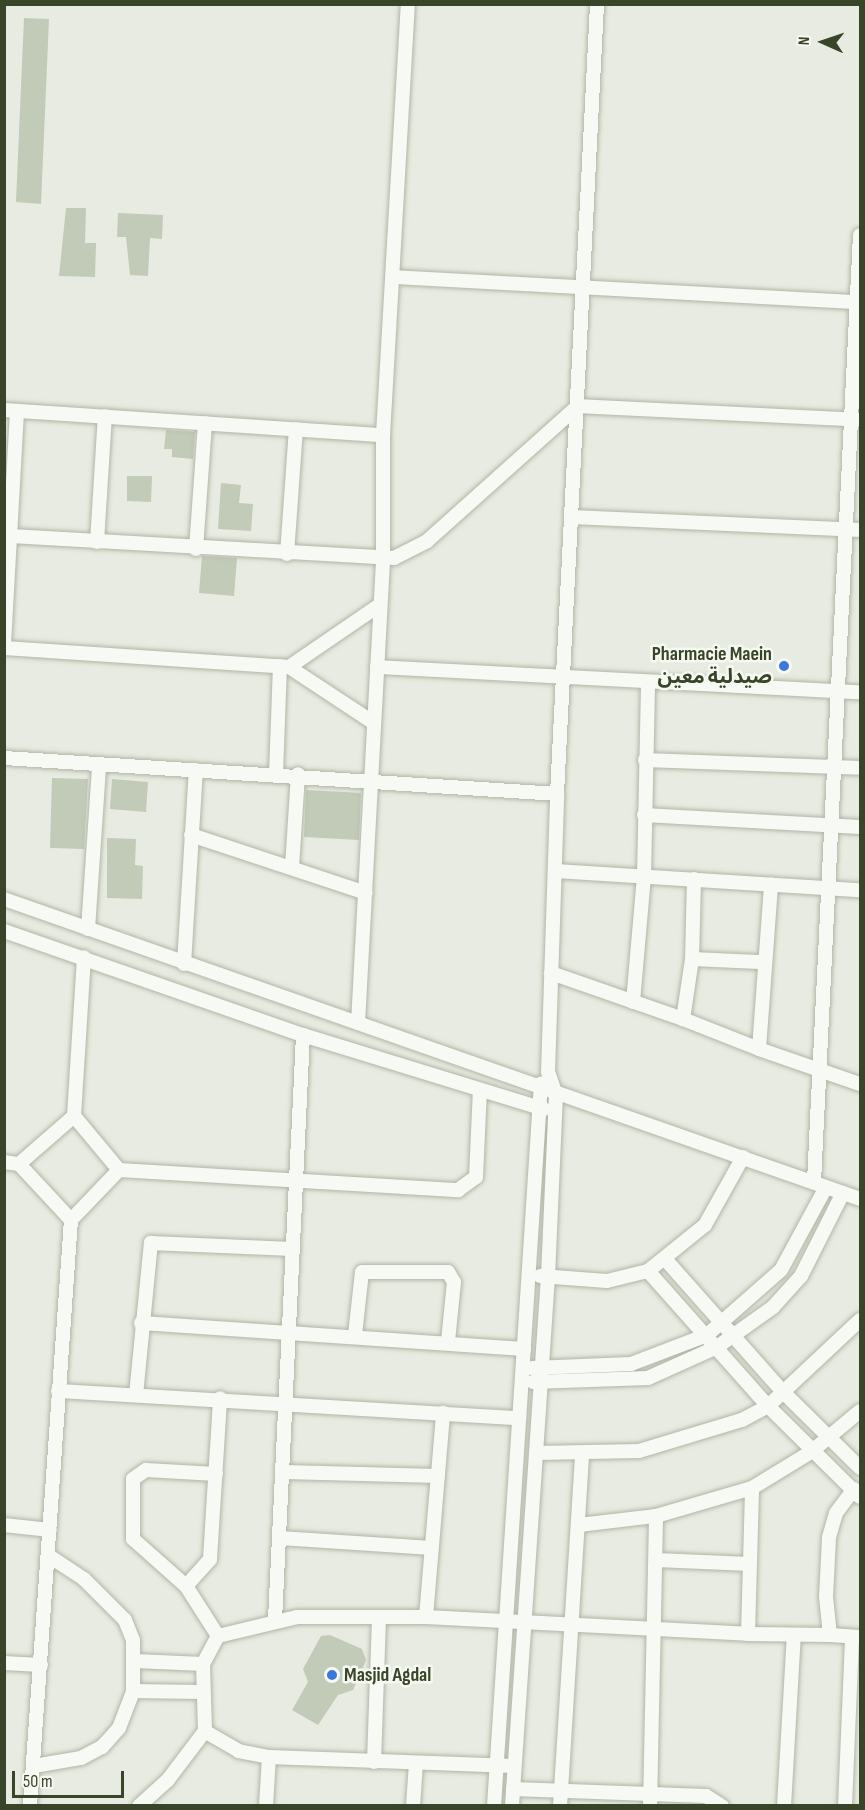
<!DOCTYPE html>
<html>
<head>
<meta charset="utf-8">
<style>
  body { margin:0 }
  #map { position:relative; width:865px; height:1810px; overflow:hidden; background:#e8ebe1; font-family:"Sofia Sans Condensed","Noto Sans Arabic",sans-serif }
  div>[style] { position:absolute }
  .building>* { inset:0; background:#c2cab8 }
  .roads { filter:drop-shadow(0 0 2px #b0b6a6) drop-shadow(0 0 2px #b0b6a6) }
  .street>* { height:14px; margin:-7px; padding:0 7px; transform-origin:7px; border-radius:7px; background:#f7f9f5 }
  .dots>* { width:16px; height:16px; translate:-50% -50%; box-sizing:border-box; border:3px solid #f6f8f2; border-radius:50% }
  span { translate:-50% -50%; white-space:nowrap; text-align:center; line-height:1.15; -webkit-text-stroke:5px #f6f8f2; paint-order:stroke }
  .poi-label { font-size:20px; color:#394528; font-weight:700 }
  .right { translate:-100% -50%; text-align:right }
  .left { translate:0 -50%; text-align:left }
  .frame { position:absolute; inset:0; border:6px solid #394528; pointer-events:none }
  .north { position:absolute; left:793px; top:12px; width:60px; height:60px; -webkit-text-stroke:4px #f6f8f2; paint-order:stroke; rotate:273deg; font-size:16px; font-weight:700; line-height:24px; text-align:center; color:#394528 }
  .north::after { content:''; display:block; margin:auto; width:21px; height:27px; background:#394528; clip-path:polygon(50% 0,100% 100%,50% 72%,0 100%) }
  .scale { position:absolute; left:12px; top:1771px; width:112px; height:27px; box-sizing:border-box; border:3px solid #394528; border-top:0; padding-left:8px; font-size:18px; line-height:21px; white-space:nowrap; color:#394528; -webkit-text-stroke:4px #f6f8f2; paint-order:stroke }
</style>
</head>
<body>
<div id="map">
  <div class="building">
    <i style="clip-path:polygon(24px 18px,49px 19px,41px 204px,16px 202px)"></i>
    <i style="clip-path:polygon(66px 208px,86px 208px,85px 243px,96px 243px,95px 277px,59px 276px)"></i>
    <i style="clip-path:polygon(118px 213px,163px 215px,162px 239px,150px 238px,148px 276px,130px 275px,126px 237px,117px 237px)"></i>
    <i style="clip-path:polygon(166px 430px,195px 432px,193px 459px,172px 457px,172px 449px,164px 449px)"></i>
    <i style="clip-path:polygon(127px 476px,152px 476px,151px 502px,127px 501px)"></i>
    <i style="clip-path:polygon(221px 483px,241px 485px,239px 503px,253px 504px,251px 531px,218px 529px)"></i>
    <i style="clip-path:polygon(202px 556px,237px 558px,234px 596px,199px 593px)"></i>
    <i style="clip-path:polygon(52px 778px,88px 779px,84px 849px,50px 848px)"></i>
    <i style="clip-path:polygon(112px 779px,148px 782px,146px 812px,110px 809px)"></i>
    <i style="clip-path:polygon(306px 790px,361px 793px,359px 840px,304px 837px)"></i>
    <i style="clip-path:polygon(107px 838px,136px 839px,135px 865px,143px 866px,142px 899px,107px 898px)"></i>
    <i style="clip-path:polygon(330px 1635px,362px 1649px,366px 1660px,353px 1690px,338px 1695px,318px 1725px,292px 1710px,308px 1682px,303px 1669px,321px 1636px)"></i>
  </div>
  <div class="roads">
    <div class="street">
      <i style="left:393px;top:277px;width:468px;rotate:3.1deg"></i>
      <i style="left:4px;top:410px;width:380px;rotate:3.8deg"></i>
      <i style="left:573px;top:517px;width:287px;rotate:2.6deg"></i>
      <i style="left:11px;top:536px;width:384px;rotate:3.3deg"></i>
      <i style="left:394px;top:558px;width:37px;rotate:-27deg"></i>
      <i style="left:427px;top:541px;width:203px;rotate:-41.8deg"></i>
      <i style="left:578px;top:406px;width:282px;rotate:2.8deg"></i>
      <i style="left:97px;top:542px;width:126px;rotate:-86.4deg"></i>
      <i style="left:196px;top:549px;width:126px;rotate:-85.9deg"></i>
      <i style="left:287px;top:554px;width:125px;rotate:-85.9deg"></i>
      <i style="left:4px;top:644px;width:233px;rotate:-86.8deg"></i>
      <i style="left:4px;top:648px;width:286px;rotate:3.8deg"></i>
      <i style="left:289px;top:667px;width:102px;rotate:33.4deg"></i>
      <i style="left:289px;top:667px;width:108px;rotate:-34.4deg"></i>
      <i style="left:377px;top:667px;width:484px;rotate:3deg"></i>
      <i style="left:4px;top:758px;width:554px;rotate:3.72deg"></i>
      <i style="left:645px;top:760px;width:215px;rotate:2.1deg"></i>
      <i style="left:276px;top:774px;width:108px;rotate:-87.9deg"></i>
      <i style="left:644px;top:815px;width:216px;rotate:3.2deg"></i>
      <i style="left:191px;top:835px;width:184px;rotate:18.3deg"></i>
      <i style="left:292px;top:867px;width:93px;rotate:-86.3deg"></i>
      <i style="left:555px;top:871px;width:306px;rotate:3.6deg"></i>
      <i style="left:694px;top:879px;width:80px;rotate:91.4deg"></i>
      <i style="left:692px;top:959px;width:61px;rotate:98.5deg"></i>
      <i style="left:683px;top:1019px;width:82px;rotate:21.5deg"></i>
      <i style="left:759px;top:1049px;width:165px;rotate:-85.8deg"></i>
      <i style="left:4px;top:899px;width:907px;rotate:19.31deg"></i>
      <i style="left:88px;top:929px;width:162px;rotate:-86.1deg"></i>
      <i style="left:4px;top:931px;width:317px;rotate:19.2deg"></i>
      <i style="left:303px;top:1035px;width:252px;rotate:17.1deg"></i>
      <i style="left:692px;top:959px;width:70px;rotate:2.5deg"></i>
      <i style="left:184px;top:964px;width:194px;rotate:-86.5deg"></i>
      <i style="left:551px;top:973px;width:140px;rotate:19.2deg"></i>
      <i style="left:633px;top:1002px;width:125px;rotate:-85deg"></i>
      <i style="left:644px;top:877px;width:195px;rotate:-88.8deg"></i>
      <i style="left:358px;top:1023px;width:465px;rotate:-86.9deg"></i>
      <i style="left:383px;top:559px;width:124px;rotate:-90deg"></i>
      <i style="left:383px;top:435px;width:432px;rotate:-86.7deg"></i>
      <i style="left:759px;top:1049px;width:107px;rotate:19.1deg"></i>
      <i style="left:74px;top:1116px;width:159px;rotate:-86.4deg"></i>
      <i style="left:4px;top:1162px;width:15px;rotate:8deg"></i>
      <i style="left:19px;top:1164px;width:76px;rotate:47.1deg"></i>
      <i style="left:71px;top:1220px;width:69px;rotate:-46.2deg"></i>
      <i style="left:19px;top:1164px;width:73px;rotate:-41.1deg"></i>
      <i style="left:74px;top:1116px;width:70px;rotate:50.2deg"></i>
      <i style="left:119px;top:1170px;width:340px;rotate:3.4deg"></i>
      <i style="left:458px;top:1190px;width:22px;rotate:-36deg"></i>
      <i style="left:476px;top:1177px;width:87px;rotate:-87.4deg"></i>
      <i style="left:814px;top:1182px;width:948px;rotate:-87.22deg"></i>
      <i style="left:665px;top:1259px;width:179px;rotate:48.4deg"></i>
      <i style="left:784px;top:1393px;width:107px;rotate:44.6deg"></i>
      <i style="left:648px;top:1271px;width:181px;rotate:48.4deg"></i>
      <i style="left:768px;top:1406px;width:129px;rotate:44.7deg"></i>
      <i style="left:540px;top:1276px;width:67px;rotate:4.3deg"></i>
      <i style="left:607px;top:1281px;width:42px;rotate:-13.7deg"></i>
      <i style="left:648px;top:1271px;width:73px;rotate:-38.9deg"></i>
      <i style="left:705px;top:1225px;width:78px;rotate:-60.8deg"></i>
      <i style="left:141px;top:1323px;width:384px;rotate:3.9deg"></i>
      <i style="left:355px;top:1335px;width:63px;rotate:-83.7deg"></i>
      <i style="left:362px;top:1272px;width:86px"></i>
      <i style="left:448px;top:1272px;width:12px;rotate:59deg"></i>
      <i style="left:454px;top:1282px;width:59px;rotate:95.8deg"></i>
      <i style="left:532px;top:1368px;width:99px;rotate:-2.3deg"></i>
      <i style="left:631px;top:1364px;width:81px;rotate:-20.9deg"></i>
      <i style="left:707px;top:1335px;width:98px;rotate:-41.3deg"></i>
      <i style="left:781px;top:1270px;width:94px;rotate:-61.5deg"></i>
      <i style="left:533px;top:1382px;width:115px;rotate:-2deg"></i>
      <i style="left:648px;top:1378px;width:76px;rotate:-24.2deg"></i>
      <i style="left:717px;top:1347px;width:69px;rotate:-35.5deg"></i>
      <i style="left:773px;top:1307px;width:42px;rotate:-47.9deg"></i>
      <i style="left:801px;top:1276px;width:93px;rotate:-63.2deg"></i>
      <i style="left:58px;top:1391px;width:462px;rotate:3.4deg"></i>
      <i style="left:136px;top:1395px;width:153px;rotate:-84.4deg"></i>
      <i style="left:151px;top:1243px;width:141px;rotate:2.4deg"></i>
      <i style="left:536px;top:1453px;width:103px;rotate:-1.1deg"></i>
      <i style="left:639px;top:1451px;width:108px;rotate:-16.8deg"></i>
      <i style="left:742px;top:1420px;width:30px;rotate:-28deg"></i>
      <i style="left:768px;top:1406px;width:126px;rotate:-43.1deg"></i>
      <i style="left:284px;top:1472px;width:154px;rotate:1.5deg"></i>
      <i style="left:854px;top:1489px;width:30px;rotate:127deg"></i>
      <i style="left:836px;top:1513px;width:26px;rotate:106deg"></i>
      <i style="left:829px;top:1538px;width:59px;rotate:92.9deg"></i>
      <i style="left:826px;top:1597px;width:38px;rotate:84deg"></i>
      <i style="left:830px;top:1635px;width:30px;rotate:4deg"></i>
      <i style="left:4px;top:1525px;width:46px;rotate:6.2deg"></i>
      <i style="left:579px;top:1525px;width:78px;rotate:-6.7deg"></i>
      <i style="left:656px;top:1516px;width:100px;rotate:-16.3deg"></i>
      <i style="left:752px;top:1488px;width:69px;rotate:-31.4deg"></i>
      <i style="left:811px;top:1452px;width:64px;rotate:-39.9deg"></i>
      <i style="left:280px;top:1538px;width:152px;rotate:3.8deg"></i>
      <i style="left:656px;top:1560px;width:94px;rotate:2.4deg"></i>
      <i style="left:186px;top:1586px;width:71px;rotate:-138.4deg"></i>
      <i style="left:133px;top:1539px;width:60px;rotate:-90deg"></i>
      <i style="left:133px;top:1479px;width:16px;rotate:-35deg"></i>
      <i style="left:146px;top:1470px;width:70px;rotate:3.3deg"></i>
      <i style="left:426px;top:1617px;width:205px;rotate:-85.2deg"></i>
      <i style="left:275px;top:1620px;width:586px;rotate:-87.26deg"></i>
      <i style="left:748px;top:1634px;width:82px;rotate:0.7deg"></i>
      <i style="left:218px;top:1636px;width:59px;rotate:-122.6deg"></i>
      <i style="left:186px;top:1586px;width:36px;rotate:-48deg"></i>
      <i style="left:210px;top:1559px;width:161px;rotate:-86.4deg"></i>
      <i style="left:135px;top:1661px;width:68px;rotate:2.5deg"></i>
      <i style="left:4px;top:1663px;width:37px;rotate:3deg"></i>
      <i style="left:133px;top:1691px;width:69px;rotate:0.8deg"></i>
      <i style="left:374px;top:1762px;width:143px;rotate:-88deg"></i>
      <i style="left:34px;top:1766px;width:48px;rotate:-9.7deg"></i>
      <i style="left:81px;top:1758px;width:24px;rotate:-28deg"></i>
      <i style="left:102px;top:1747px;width:25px;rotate:-48deg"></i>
      <i style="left:119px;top:1728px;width:40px;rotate:-69deg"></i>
      <i style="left:133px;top:1691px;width:51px;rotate:-90deg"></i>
      <i style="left:133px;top:1640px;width:22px;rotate:-112deg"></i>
      <i style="left:125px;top:1620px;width:58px;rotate:-135deg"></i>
      <i style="left:84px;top:1579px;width:42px;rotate:-146.7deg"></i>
      <i style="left:514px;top:1766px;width:245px;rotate:-177.9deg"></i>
      <i style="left:269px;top:1757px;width:31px;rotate:-169deg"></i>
      <i style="left:239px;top:1751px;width:39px;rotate:-150deg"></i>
      <i style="left:205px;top:1731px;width:67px;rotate:-91.7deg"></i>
      <i style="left:203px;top:1664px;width:32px;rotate:-62deg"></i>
      <i style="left:218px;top:1636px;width:81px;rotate:-13.5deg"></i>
      <i style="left:297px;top:1617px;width:129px"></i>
      <i style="left:426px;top:1617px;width:322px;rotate:3deg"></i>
      <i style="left:748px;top:1634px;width:146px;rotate:-88.4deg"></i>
      <i style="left:513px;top:1789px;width:193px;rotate:2.1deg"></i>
      <i style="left:706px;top:1796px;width:19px;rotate:32deg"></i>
      <i style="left:30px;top:1806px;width:587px;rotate:-86deg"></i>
      <i style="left:139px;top:1806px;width:38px;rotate:-42deg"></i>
      <i style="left:167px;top:1781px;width:63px;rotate:-52.8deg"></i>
      <i style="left:266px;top:1806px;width:49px;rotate:-86.5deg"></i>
      <i style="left:413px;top:1806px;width:43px;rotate:-86deg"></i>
      <i style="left:494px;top:1806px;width:724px;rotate:-86.28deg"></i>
      <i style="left:512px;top:1806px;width:530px;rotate:-86.11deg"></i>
      <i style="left:548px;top:1277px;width:182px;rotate:-87.5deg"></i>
      <i style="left:556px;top:1095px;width:24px;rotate:-109deg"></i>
      <i style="left:548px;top:1072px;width:278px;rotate:-88.1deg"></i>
      <i style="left:557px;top:794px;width:791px;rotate:-87.1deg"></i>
      <i style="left:560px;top:1806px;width:351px;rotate:-86.4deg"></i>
      <i style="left:650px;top:1806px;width:290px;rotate:-88.8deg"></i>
      <i style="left:784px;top:1806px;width:171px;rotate:-86.7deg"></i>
      <i style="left:845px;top:1806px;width:169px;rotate:-87.6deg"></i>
    </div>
  </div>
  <div class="dots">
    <i style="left:784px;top:666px;background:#3b77dc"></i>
    <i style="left:332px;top:1675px;background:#3b77dc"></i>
  </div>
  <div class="poi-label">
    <span class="right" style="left:772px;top:666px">Pharmacie Maein<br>صيدلية معين</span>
    <span class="left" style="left:344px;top:1675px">Masjid Agdal</span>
  </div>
  <div class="frame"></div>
  <div class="north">N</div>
  <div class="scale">50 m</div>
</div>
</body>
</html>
